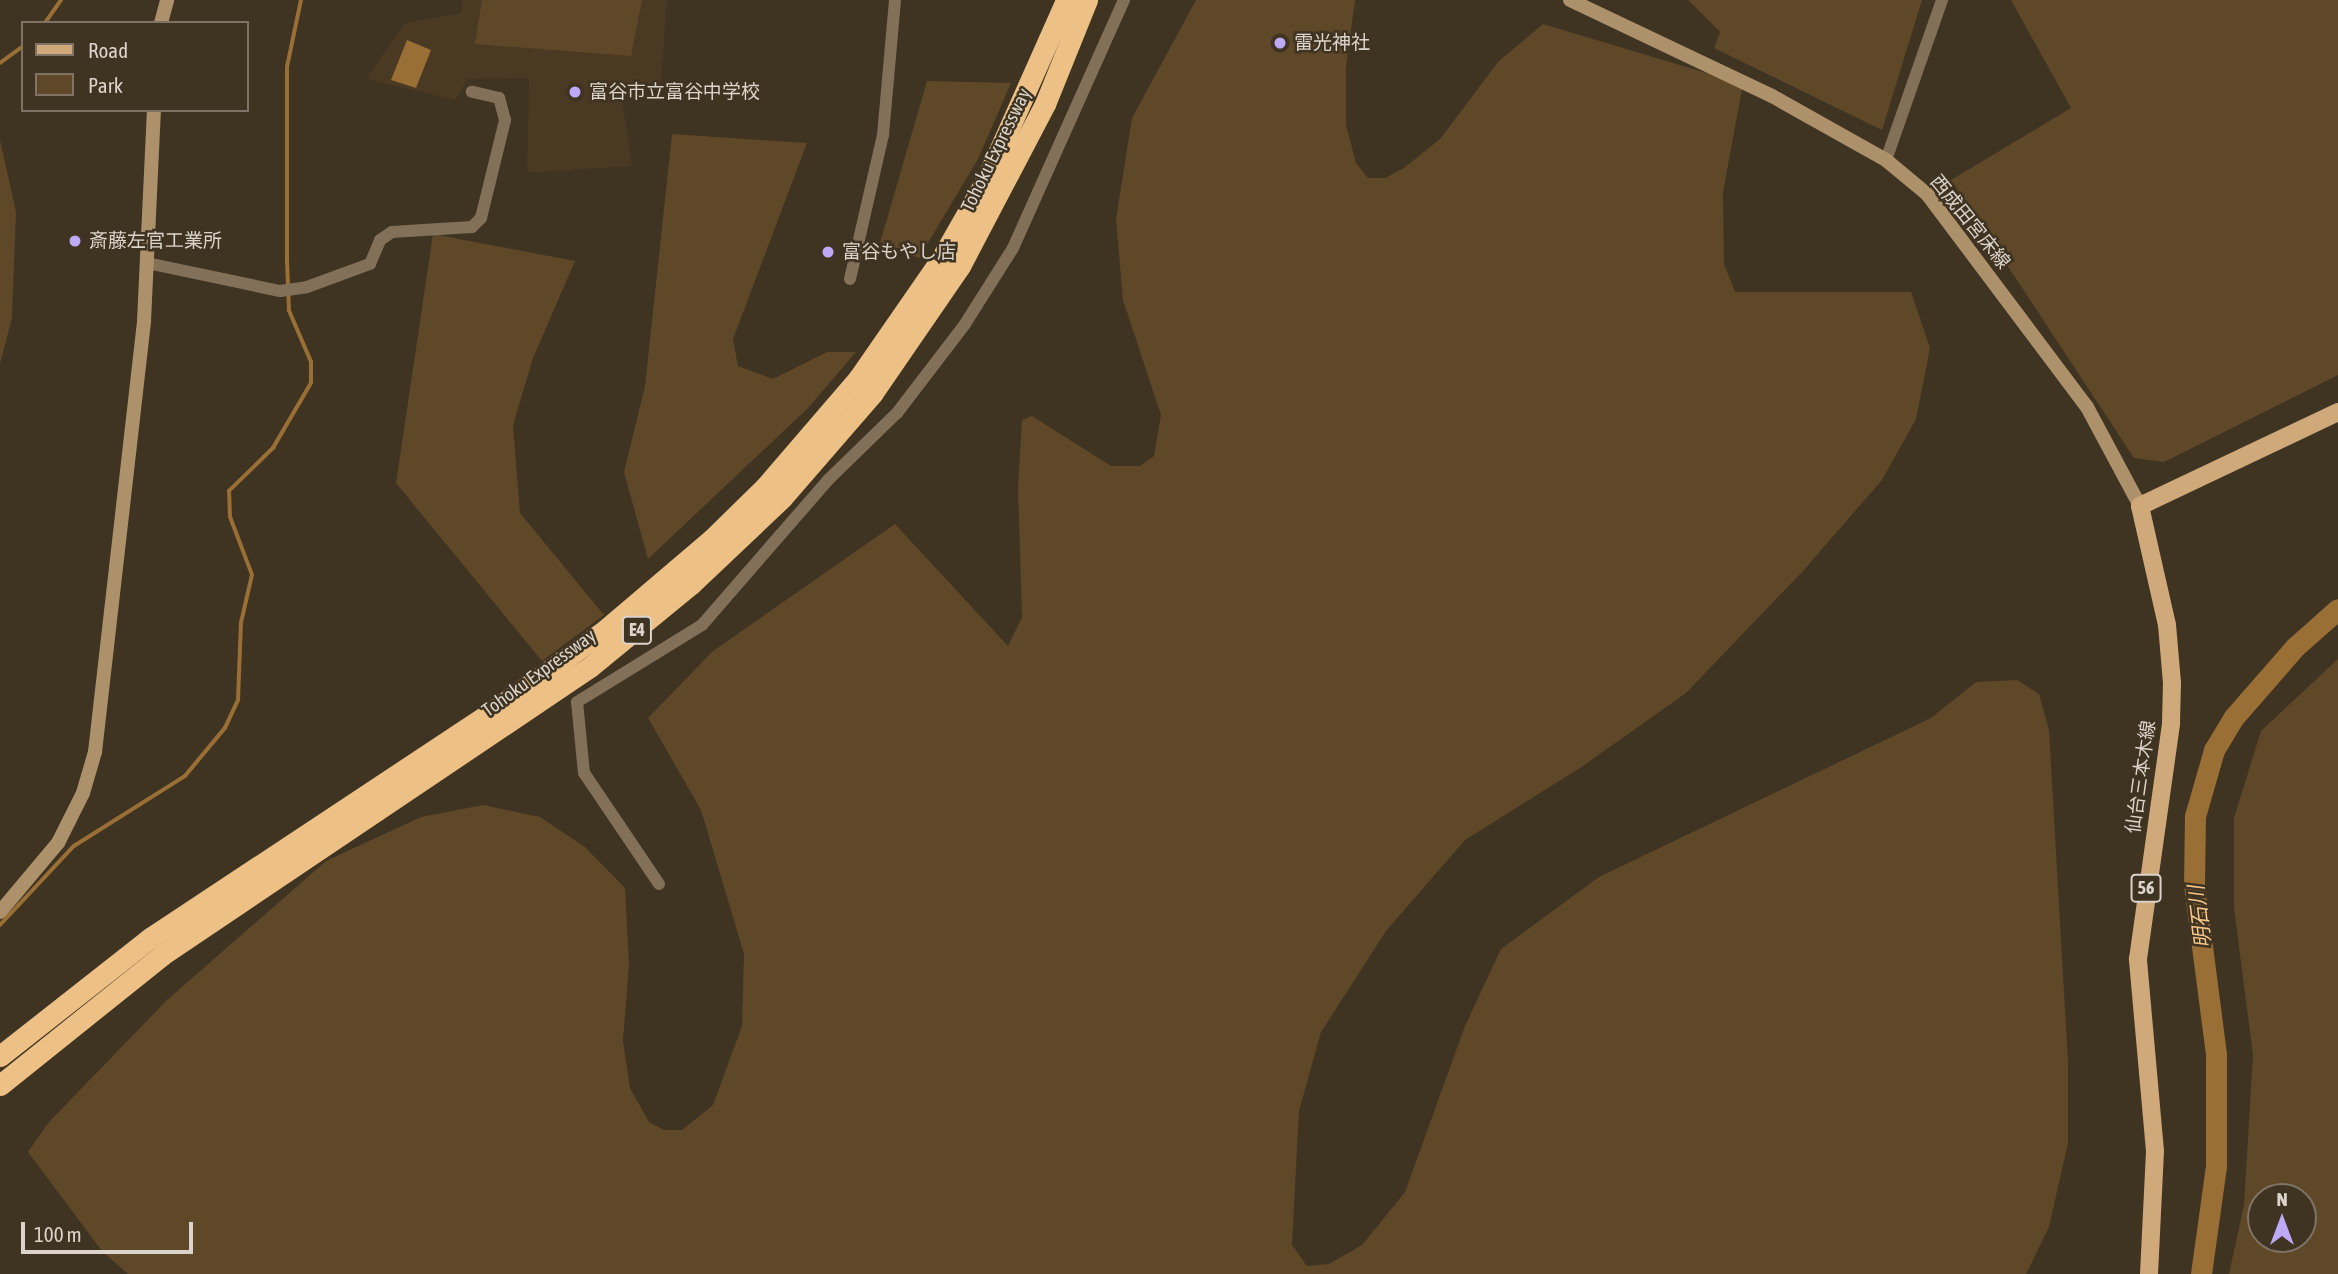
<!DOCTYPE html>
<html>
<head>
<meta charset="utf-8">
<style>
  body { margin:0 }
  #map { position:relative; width:2338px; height:1274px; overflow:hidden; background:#3f3322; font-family:"Asap Condensed","Noto Sans JP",sans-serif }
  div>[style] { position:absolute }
  .built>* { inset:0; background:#4a3923 }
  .green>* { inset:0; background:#5f4828 }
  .water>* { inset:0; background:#996f35 }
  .stream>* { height:3.5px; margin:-1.75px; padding:0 1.75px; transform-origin:1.75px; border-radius:1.75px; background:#996f35 }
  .river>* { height:21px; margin:-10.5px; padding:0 10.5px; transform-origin:10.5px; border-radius:10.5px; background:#996f35 }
  .street>* { height:12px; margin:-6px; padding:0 6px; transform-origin:6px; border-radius:6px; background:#827059 }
  .secondary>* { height:14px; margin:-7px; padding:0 7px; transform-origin:7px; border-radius:7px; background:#ad916b }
  .primary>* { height:18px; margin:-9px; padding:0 9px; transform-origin:9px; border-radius:9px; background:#cfa979 }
  .highway>* { height:21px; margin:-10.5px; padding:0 10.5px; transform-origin:10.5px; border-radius:10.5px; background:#edc085 }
  .dots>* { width:19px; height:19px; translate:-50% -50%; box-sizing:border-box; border:4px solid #3f3322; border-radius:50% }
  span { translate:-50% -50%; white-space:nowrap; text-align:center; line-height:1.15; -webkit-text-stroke:5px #3f3322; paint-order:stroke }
  .shield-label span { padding:2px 5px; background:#3f3322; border:2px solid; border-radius:5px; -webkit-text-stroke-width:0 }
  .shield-label { font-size:18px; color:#dcd4ca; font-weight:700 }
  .poi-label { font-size:19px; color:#dcd4ca }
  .left { translate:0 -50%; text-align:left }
  .street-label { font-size:19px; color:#dcd4ca }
  .water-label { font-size:21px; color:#f7c788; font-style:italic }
  .legend { position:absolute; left:21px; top:21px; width:228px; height:91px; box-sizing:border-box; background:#3f3322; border:2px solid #7e7365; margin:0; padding:9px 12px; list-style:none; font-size:21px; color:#dcd4ca }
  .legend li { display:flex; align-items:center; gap:14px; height:35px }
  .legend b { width:35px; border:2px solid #7e7365 }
  .north { position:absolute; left:2247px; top:1183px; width:70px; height:70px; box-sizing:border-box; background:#3f3322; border:2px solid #7e7365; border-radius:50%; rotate:0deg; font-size:19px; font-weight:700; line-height:28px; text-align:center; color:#dcd4ca }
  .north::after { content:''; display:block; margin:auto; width:24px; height:32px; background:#bda9f5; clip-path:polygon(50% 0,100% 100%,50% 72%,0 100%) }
  .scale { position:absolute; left:21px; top:1222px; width:172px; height:32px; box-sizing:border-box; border:4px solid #dcd4ca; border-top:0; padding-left:9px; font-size:21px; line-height:24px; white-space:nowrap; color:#dcd4ca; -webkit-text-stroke:5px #3f3322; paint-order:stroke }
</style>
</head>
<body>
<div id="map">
  <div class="built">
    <i style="clip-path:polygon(463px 0,667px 0,661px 84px,620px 84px,632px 166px,527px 173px,529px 78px,468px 79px,456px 100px,366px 79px,405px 23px,461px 13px)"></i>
  </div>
  <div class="green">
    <i style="clip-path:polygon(482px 0,642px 0,631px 56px,475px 44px)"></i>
    <i style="clip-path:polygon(1196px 0,1355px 0,1346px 67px,1346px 125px,1356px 163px,1368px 178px,1385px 178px,1404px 168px,1440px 139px,1498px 62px,1543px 24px,1743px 84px,1723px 192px,1724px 264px,1735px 292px,1911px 292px,1930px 348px,1916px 419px,1882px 480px,1803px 571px,1686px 693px,1580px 768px,1465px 840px,1386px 931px,1321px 1032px,1299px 1111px,1292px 1245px,1307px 1266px,1329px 1264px,1362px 1245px,1405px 1192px,1465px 1026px,1501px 949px,1599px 877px,1931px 718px,1976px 682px,2017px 680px,2039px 694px,2049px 730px,2068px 1062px,2068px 1143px,2049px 1227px,2026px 1274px,128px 1274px,102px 1251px,28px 1152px,49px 1122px,167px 1000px,326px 861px,421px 817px,483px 805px,540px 817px,585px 847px,625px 888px,629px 965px,623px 1041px,630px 1088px,649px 1122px,664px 1130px,682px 1130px,713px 1105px,742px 1026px,744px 954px,701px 810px,648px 718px,713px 651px,895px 524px,1008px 646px,1022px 617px,1018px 488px,1022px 420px,1032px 416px,1111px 466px,1140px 466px,1154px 456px,1161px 415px,1123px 300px,1116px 219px,1132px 118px)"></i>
    <i style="clip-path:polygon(1688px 0,1922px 0,1882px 130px,1714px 48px,1720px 32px)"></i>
    <i style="clip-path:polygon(2011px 0,2338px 0,2338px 375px,2164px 462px,2134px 458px,1951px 180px,2071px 108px)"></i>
    <i style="clip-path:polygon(927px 81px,1011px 83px,978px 159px,919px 258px,880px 243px)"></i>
    <i style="clip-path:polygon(672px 134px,807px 143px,733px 339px,738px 366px,773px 379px,827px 352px,856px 352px,808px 408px,648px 559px,624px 472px,645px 386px)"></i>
    <i style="clip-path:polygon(0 140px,16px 212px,12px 318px,0 364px)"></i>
    <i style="clip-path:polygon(433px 234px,575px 261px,533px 358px,513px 425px,520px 513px,604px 615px,542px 661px,396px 483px)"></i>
    <i style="clip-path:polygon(evenodd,2338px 659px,2338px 1274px,2229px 1274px,2244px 1205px,2253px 1055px,2234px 908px,2234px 818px,2261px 731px,2338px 659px,2261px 1197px,2303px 1197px,2303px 1239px,2261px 1239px,2261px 1197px)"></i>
  </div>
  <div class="water">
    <i style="clip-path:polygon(407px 40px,431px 50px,416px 88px,391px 80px)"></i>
  </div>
  <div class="stream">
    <i style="left:45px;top:23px;width:28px;rotate:-55deg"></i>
    <i style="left:0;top:63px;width:29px;rotate:-36deg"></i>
    <i style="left:0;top:925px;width:108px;rotate:-46.9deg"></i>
    <i style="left:74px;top:846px;width:131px;rotate:-32.2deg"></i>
    <i style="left:185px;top:776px;width:62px;rotate:-50.2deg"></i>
    <i style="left:225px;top:728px;width:31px;rotate:-65deg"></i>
    <i style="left:238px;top:700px;width:77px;rotate:-87.8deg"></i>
    <i style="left:241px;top:623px;width:49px;rotate:-77.1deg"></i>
    <i style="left:252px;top:575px;width:62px;rotate:-110.8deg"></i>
    <i style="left:230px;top:517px;width:26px;rotate:-92deg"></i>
    <i style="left:229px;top:491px;width:62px;rotate:-44.3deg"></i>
    <i style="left:273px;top:448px;width:75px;rotate:-59.7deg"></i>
    <i style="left:311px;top:383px;width:21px;rotate:-90deg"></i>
    <i style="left:311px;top:362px;width:56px;rotate:-113.3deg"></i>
    <i style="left:289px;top:311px;width:49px;rotate:-92.3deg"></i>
    <i style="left:287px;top:262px;width:195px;rotate:-90deg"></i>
    <i style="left:287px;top:67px;width:68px;rotate:-78.2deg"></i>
  </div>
  <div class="river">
    <i style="left:2201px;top:1274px;width:109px;rotate:-82.1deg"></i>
    <i style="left:2216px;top:1166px;width:112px;rotate:-90deg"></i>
    <i style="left:2216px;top:1054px;width:170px;rotate:-97.4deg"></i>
    <i style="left:2194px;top:885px;width:69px;rotate:-89.2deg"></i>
    <i style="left:2195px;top:816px;width:69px;rotate:-73.9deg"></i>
    <i style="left:2214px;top:750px;width:39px;rotate:-59deg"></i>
    <i style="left:2234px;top:717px;width:93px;rotate:-48.9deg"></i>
    <i style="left:2295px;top:647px;width:57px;rotate:-41.5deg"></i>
  </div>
  <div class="street">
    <i style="left:1886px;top:160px;width:170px;rotate:-70.7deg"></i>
    <i style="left:147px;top:263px;width:136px;rotate:11.9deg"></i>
    <i style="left:280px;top:291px;width:27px;rotate:-8deg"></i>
    <i style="left:307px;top:287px;width:67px;rotate:-20.1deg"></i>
    <i style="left:370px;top:264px;width:26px;rotate:-67deg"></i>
    <i style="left:380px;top:240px;width:14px;rotate:-34deg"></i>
    <i style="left:392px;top:232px;width:80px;rotate:-3.6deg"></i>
    <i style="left:472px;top:227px;width:13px;rotate:-45deg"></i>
    <i style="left:481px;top:218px;width:101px;rotate:-76.2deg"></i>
    <i style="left:505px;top:120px;width:23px;rotate:-105deg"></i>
    <i style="left:499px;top:98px;width:28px;rotate:-167deg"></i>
    <i style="left:850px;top:279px;width:148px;rotate:-77.1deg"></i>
    <i style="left:883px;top:135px;width:136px;rotate:-84.9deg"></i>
    <i style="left:659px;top:884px;width:134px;rotate:-124deg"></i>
    <i style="left:584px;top:773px;width:71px;rotate:-95.6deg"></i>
    <i style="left:577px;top:702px;width:147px;rotate:-31.6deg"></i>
    <i style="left:702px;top:625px;width:192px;rotate:-49deg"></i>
    <i style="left:828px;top:480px;width:96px;rotate:-44.2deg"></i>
    <i style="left:897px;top:413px;width:112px;rotate:-52.6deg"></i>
    <i style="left:965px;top:324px;width:90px;rotate:-57.7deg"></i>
    <i style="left:1013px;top:248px;width:272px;rotate:-65.9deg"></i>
  </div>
  <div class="secondary">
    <i style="left:1570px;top:0;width:224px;rotate:25.4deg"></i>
    <i style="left:1772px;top:96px;width:131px;rotate:29.3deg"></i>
    <i style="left:1886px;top:160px;width:53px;rotate:39.7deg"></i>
    <i style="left:1927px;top:194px;width:266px;rotate:53.1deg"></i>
    <i style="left:2087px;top:407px;width:112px;rotate:61.8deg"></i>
    <i style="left:161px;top:23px;width:24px;rotate:-75deg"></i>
    <i style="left:0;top:912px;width:90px;rotate:-50deg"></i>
    <i style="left:58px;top:843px;width:56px;rotate:-63.4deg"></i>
    <i style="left:83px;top:793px;width:43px;rotate:-73.7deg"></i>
    <i style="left:95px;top:752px;width:434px;rotate:-83.5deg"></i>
    <i style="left:144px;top:321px;width:211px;rotate:-87.3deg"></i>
  </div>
  <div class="primary">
    <i style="left:2149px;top:1274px;width:123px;rotate:-87.2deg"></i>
    <i style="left:2155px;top:1151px;width:193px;rotate:-95.1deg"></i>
    <i style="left:2138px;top:959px;width:238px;rotate:-82deg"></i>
    <i style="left:2171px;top:723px;width:40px;rotate:-88.6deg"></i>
    <i style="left:2172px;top:683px;width:58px;rotate:-94.9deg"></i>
    <i style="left:2167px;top:625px;width:122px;rotate:-102.8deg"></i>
    <i style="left:2140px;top:506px;width:219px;rotate:-25.4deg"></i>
  </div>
  <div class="highway">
    <i style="left:0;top:1056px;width:191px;rotate:-38.2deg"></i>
    <i style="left:150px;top:938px;width:408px;rotate:-33.5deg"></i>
    <i style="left:490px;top:713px;width:142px;rotate:-35.8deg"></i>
    <i style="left:605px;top:630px;width:140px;rotate:-40.4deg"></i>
    <i style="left:712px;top:539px;width:74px;rotate:-44.5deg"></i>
    <i style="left:765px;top:487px;width:143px;rotate:-49.3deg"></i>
    <i style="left:858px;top:379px;width:146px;rotate:-55.3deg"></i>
    <i style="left:941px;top:259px;width:91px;rotate:-60.3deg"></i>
    <i style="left:986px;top:180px;width:197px;rotate:-66deg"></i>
    <i style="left:0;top:1085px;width:208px;rotate:-38.7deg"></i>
    <i style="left:162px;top:955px;width:516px;rotate:-33.94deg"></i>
    <i style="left:590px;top:667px;width:131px;rotate:-39.4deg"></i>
    <i style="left:691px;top:584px;width:125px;rotate:-43.4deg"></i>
    <i style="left:782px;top:498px;width:138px;rotate:-49.1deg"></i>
    <i style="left:872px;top:394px;width:155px;rotate:-55.5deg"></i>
    <i style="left:960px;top:266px;width:183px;rotate:-62.3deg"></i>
    <i style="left:1045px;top:104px;width:112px;rotate:-68deg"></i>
  </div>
  <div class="dots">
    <i style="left:1280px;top:43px;background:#bda9f5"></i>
    <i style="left:575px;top:92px;background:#bda9f5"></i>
    <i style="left:75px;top:241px;background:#bda9f5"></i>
    <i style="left:828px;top:252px;background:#bda9f5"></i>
  </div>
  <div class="shield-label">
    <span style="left:637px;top:630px">E4</span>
    <span style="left:2146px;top:888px">56</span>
  </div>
  <div class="poi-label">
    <span class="left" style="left:1294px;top:43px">雷光神社</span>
    <span class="left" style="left:589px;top:92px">富谷市立富谷中学校</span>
    <span class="left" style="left:89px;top:241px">斎藤左官工業所</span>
    <span class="left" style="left:842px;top:252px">富谷もやし店</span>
  </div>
  <div class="street-label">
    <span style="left:996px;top:150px;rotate:-64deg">Tohoku Expressway</span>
    <span style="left:1970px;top:222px;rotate:51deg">西成田宮床線</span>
    <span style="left:539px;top:673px;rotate:-36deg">Tohoku Expressway</span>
    <span style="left:2141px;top:777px;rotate:-82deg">仙台三本木線</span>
  </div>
  <div class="water-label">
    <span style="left:2199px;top:917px;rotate:-97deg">明石川</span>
  </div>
  <ul class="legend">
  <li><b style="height:9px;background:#cfa979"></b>Road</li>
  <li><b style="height:19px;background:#5f4828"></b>Park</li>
  </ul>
  <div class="north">N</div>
  <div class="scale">100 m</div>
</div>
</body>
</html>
